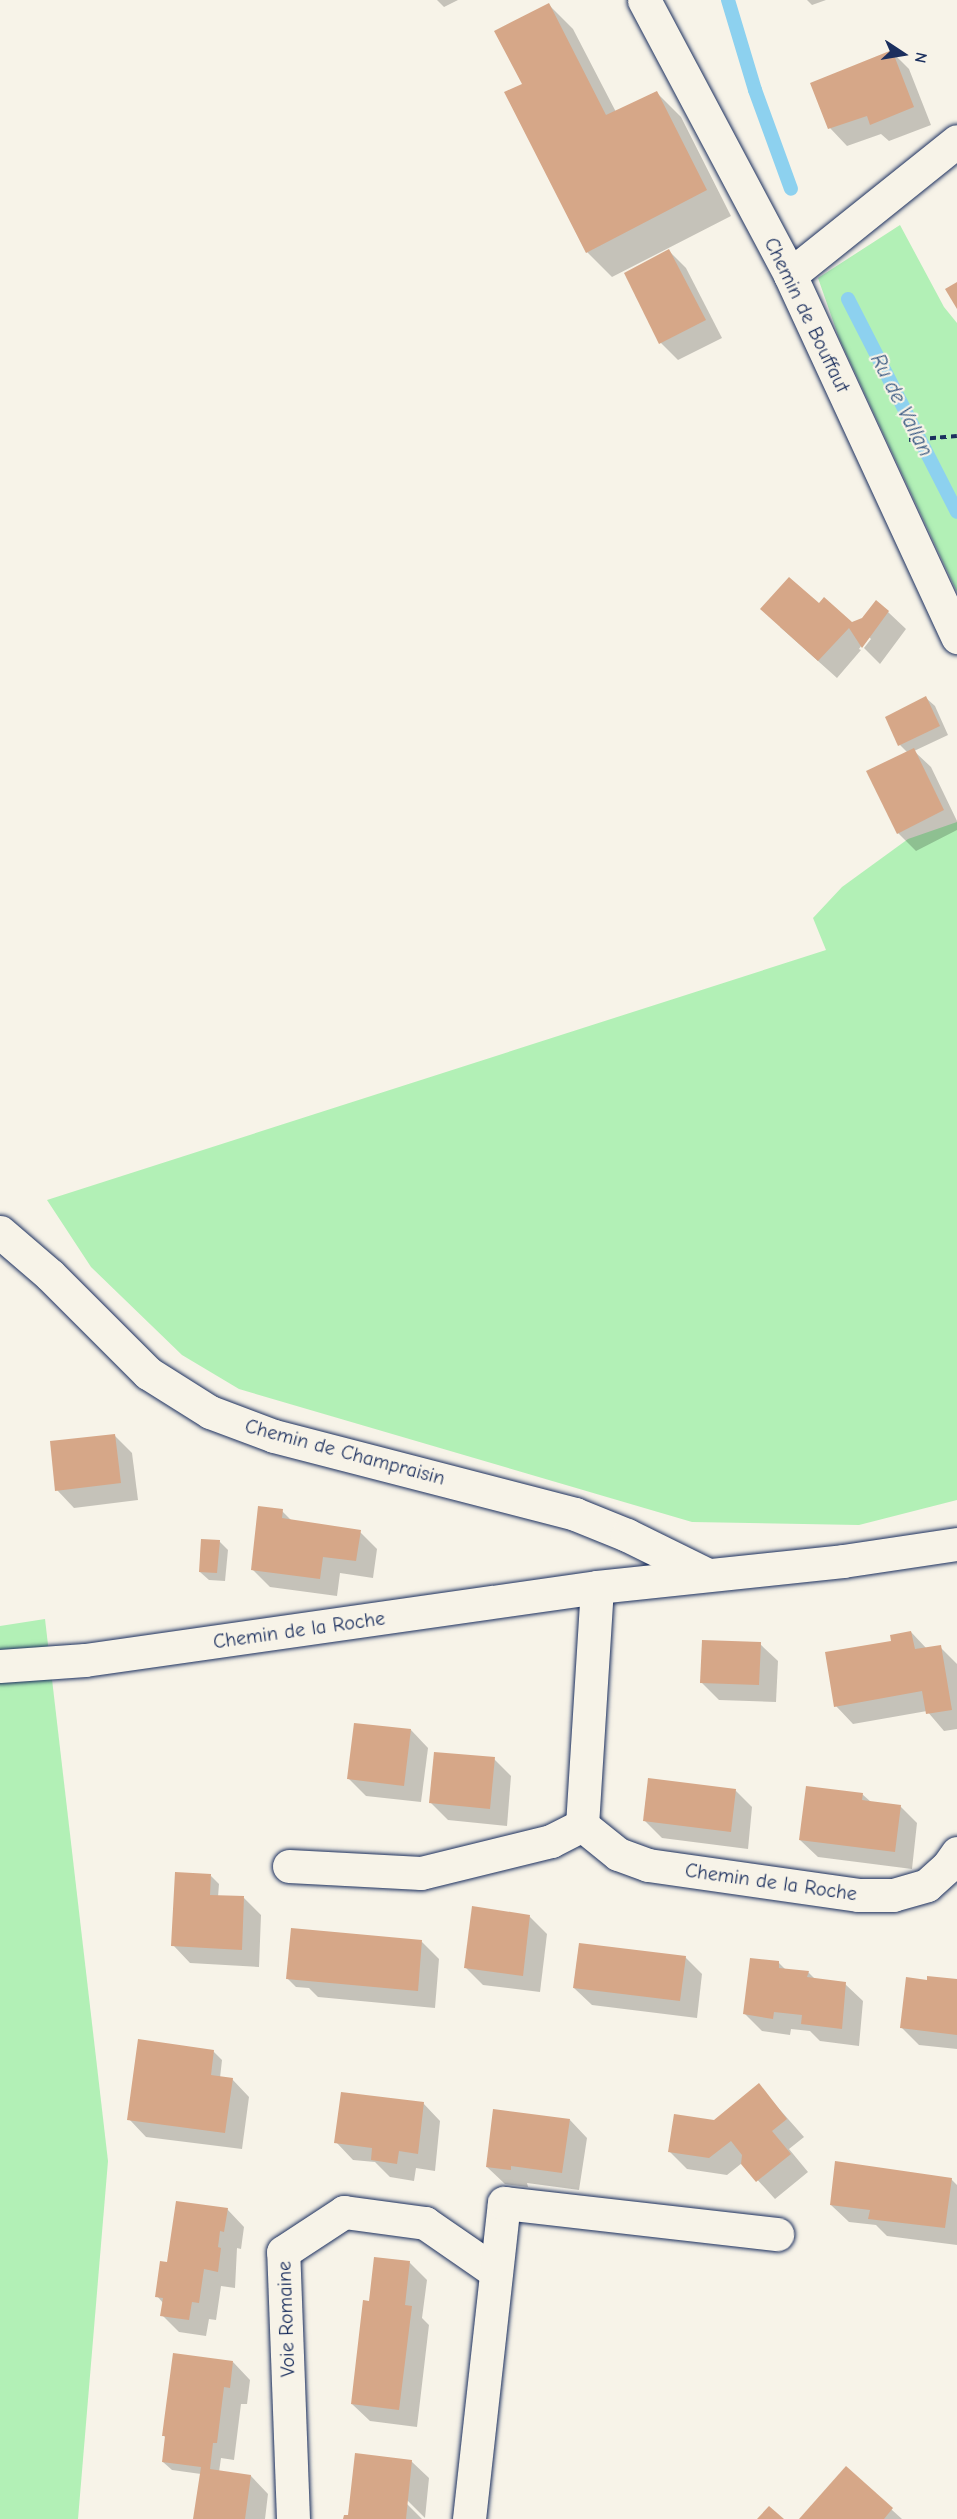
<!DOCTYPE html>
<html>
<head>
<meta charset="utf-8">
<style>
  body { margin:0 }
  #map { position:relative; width:957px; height:2519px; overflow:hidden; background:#f7f3e8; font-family:"Comic Neue",sans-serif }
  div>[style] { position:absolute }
  .green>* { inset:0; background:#b2f0b6 }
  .shadow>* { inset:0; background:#0003 }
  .stream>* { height:14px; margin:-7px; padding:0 7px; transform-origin:7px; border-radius:7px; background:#8dd1ef }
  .building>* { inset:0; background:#d6a788 }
  .path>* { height:4px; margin-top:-2px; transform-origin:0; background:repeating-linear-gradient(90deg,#1b2f5e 0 6px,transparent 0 10.5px) }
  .roads { filter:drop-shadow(0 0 2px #1b2f5e) drop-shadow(0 0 2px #1b2f5e) }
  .street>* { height:33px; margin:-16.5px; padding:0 16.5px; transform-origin:16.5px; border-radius:16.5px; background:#f7f3e8 }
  span { translate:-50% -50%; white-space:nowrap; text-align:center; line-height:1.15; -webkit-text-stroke:4.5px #f7f3e8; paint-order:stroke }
  .street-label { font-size:20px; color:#1b2f5e }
  .water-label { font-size:21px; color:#385882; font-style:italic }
  .north { position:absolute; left:873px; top:24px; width:60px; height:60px; -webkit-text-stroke:4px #f7f3e8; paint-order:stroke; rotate:102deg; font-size:16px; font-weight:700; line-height:24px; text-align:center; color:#1b2f5e }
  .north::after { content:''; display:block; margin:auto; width:21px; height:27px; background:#1b2f5e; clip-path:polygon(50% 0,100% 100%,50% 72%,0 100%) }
</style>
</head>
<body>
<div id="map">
  <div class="green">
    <i style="clip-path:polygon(900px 225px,944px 307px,957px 323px,957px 592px,839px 338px,818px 278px)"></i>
    <i style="clip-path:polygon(957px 822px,957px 1500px,859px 1525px,692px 1522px,239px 1389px,182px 1355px,91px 1267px,47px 1200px,826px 950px,813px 918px,842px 887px,908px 839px)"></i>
    <i style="clip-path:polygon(45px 1619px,108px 2161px,78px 2519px,0 2519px,0 1626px)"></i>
  </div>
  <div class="shadow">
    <i style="clip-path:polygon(437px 0,458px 0,444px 7px)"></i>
    <i style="clip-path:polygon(807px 0,826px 0,812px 5px)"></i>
    <i style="clip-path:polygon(549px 5px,573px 29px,616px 112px,656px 92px,681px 117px,731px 216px,612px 277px,587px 252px,524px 84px)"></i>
    <i style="clip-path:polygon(891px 51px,909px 69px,931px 125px,889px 141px,881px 134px,847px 146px,830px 128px)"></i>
    <i style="clip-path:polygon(669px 251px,686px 268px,722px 338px,678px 360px,661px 343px)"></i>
    <i style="clip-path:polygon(819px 605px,852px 624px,888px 612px,906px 629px,880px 664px,864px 648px,871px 639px,868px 636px,859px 649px,861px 650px,837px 678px,780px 627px)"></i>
    <i style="clip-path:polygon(926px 698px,935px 706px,948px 735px,914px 751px,931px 767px,957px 821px,957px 830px,916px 851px,898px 833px,908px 753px,900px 745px)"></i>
    <i style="clip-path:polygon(114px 1435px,132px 1453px,138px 1500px,74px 1508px,57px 1490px)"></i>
    <i style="clip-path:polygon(282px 1511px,293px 1522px,360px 1532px,377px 1549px,373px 1578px,340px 1573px,337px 1596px,270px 1587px,252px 1569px)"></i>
    <i style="clip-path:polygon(219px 1541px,228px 1550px,225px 1581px,209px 1580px,200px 1572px)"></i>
    <i style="clip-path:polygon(911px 1632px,927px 1649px,940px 1647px,957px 1664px,957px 1729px,944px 1731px,927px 1711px,853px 1724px,836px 1706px,893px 1642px)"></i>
    <i style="clip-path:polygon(760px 1644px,778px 1661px,776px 1702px,719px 1700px,701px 1682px)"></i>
    <i style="clip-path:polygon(411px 1730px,428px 1748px,421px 1802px,366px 1796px,349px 1779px)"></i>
    <i style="clip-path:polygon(494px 1759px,511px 1776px,507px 1826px,448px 1820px,431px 1803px)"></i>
    <i style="clip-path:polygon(735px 1790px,752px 1807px,748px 1849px,662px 1838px,645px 1821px)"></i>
    <i style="clip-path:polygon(862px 1794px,871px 1802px,900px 1806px,917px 1823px,912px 1869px,818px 1857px,800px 1840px)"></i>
    <i style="clip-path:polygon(211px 1876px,219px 1884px,218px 1897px,244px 1898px,261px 1915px,259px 1967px,190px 1963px,173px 1945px)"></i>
    <i style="clip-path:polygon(529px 1916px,547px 1934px,540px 1992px,483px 1985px,465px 1967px)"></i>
    <i style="clip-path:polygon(422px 1942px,439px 1959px,435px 2008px,318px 1997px,309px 1988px,296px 1987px,287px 1978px)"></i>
    <i style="clip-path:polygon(685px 1957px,702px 1974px,697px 2018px,592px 2005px,574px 1988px)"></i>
    <i style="clip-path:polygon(779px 1963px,786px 1970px,808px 1972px,816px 1980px,845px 1984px,863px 2001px,859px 2046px,820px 2041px,810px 2031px,791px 2029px,790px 2035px,762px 2031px,745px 2014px)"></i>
    <i style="clip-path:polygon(957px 1980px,957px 2049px,919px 2045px,902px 2028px,929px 1982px)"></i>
    <i style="clip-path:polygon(213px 2051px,222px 2060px,220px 2078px,232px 2079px,249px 2097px,242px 2149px,146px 2137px,129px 2119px)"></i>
    <i style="clip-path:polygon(758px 2085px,804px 2137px,789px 2149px,808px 2172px,775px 2199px,742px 2163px,727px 2175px,687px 2169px,670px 2152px,715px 2121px)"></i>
    <i style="clip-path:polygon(423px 2103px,440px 2121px,435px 2171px,416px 2168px,414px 2181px,390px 2177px,375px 2162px,353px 2160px,336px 2142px)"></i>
    <i style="clip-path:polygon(570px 2120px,587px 2138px,579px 2190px,527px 2183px,528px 2187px,505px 2184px,487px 2167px)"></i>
    <i style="clip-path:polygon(951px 2179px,957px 2185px,957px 2245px,887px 2236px,876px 2225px,849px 2222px,831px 2205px)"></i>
    <i style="clip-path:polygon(227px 2209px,244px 2227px,241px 2249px,237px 2248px,235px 2288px,221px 2286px,216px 2320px,209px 2319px,206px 2336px,179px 2332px,162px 2315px,163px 2303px,157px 2296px,169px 2263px)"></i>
    <i style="clip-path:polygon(409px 2262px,427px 2280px,422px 2318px,429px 2325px,417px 2427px,370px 2421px,352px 2404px)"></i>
    <i style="clip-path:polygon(233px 2362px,250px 2380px,247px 2404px,241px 2404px,234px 2460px,221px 2458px,219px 2472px,251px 2476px,268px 2494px,265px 2519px,195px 2519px,201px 2474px,172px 2470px,163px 2462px,166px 2438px,164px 2436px)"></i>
    <i style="clip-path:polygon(411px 2461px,429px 2478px,425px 2518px,403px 2496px,401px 2498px,422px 2519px,345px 2519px)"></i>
    <i style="clip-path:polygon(846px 2468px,892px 2510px,902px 2519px,801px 2519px)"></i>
  </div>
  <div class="stream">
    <i style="left:728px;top:0;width:94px;rotate:73.3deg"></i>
    <i style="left:755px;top:90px;width:105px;rotate:70deg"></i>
    <i style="left:848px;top:299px;width:239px;rotate:62.9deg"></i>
  </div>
  <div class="building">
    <i style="clip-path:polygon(549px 3px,606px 115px,657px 91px,707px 190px,586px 253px,504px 92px,522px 84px,494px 31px)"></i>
    <i style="clip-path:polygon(892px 50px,914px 107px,870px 125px,867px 116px,828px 129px,810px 83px)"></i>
    <i style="clip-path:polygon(669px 249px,706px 320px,659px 344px,624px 273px)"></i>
    <i style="clip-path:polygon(957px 282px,957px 309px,945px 289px)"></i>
    <i style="clip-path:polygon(789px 577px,819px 603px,824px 597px,852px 622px,862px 618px,876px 600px,889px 611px,862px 648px,849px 628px,818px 661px,760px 609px)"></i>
    <i style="clip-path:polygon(926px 696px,940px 726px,898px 746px,885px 717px)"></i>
    <i style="clip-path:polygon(914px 748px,944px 810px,897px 834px,866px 771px)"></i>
    <i style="clip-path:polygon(115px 1434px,121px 1483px,55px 1491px,50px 1441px)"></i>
    <i style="clip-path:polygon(258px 1506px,283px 1509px,282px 1518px,361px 1530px,356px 1561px,323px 1557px,320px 1579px,251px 1570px)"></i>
    <i style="clip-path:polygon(201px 1539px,220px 1540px,217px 1573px,199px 1572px)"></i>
    <i style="clip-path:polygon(911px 1631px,915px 1649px,941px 1645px,952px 1710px,926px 1714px,922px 1691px,834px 1707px,825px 1652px,891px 1641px,890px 1635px)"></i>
    <i style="clip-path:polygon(702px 1640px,761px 1642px,759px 1685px,700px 1683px)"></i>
    <i style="clip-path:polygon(354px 1723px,411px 1729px,404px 1786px,347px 1779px)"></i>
    <i style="clip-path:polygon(434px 1752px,495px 1757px,490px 1809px,429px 1803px)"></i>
    <i style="clip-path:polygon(648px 1778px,736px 1789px,731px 1832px,643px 1821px)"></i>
    <i style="clip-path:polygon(806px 1786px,863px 1793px,862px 1800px,901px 1805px,895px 1852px,799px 1840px)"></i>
    <i style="clip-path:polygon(175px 1872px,211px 1874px,210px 1895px,244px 1896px,242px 1950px,171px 1946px)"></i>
    <i style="clip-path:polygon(472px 1906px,530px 1915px,523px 1976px,464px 1968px)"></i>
    <i style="clip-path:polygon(291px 1928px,422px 1940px,418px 1991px,286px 1979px)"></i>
    <i style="clip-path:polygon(579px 1943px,686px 1956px,680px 2001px,573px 1988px)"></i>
    <i style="clip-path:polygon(750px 1958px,779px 1961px,779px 1968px,809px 1971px,807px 1977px,846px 1982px,842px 2029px,801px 2024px,802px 2015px,774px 2012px,773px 2019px,743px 2014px)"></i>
    <i style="clip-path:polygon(927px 1976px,957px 1979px,957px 2035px,900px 2028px,906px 1977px,927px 1980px)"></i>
    <i style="clip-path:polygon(138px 2039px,214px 2050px,211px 2075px,233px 2078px,225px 2133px,127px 2120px)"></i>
    <i style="clip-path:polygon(759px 2083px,787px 2119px,772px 2131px,791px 2154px,756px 2182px,741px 2164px,742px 2155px,731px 2141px,709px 2158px,668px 2152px,674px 2114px,714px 2120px)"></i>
    <i style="clip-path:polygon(341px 2092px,424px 2102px,418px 2154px,399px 2151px,397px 2164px,371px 2160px,372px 2148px,334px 2143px)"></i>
    <i style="clip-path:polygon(493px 2109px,570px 2119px,562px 2173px,511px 2166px,511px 2170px,486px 2167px)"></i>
    <i style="clip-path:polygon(835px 2161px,952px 2178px,945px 2228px,868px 2219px,870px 2210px,830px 2205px)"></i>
    <i style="clip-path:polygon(176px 2201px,228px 2208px,224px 2232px,220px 2231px,218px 2247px,221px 2248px,218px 2272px,204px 2269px,199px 2303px,192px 2302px,189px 2320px,160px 2316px,163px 2298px,155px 2297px,160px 2261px,167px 2262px)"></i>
    <i style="clip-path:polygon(374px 2257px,410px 2261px,405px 2305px,412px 2306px,399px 2410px,351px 2404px,363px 2300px,369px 2301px)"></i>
    <i style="clip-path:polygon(173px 2353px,233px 2361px,230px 2388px,224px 2387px,217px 2443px,213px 2443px,210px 2469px,251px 2475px,245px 2519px,193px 2519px,201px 2467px,162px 2462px,165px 2436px,162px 2436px)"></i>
    <i style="clip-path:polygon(355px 2453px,412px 2460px,406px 2519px,343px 2519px,344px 2515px,348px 2515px)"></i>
    <i style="clip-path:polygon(846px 2466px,893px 2508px,884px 2519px,799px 2519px)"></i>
    <i style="clip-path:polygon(769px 2506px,784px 2519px,757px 2519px)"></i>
  </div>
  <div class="path">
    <i style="left:909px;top:440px;width:48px;rotate:-4.8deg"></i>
  </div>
  <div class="roads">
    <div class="street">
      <i style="left:644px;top:0;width:311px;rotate:62deg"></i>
      <i style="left:790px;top:275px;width:399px;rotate:65.2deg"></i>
      <i style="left:790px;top:275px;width:214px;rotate:-38.7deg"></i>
      <i style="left:0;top:1232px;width:66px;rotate:40.7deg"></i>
      <i style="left:50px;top:1275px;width:139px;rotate:45deg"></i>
      <i style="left:148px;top:1373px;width:73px;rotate:32.2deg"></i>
      <i style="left:210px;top:1412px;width:68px;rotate:20.6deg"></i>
      <i style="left:274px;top:1436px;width:311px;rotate:14.5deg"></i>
      <i style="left:575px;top:1514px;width:56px;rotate:22deg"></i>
      <i style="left:627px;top:1535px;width:88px;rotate:26.3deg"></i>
      <i style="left:597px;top:1587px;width:238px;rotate:93.6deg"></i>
      <i style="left:582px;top:1825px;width:46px;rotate:38.9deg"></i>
      <i style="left:618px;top:1854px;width:32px;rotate:20deg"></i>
      <i style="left:648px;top:1865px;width:212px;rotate:8.1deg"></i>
      <i style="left:858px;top:1895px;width:35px"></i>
      <i style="left:893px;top:1895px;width:35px;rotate:-16deg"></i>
      <i style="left:927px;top:1885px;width:28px;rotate:-42deg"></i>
      <i style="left:948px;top:1866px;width:16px;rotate:-55deg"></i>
      <i style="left:0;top:1666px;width:85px;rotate:-4deg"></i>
      <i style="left:85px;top:1660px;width:517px;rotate:-8.11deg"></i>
      <i style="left:597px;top:1587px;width:247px;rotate:-6deg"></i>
      <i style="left:843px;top:1561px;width:115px;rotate:-8.5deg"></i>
      <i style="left:289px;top:1866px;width:132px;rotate:3deg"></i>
      <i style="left:421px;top:1873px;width:134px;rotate:-13.8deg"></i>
      <i style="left:551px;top:1841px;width:35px;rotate:-27deg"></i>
      <i style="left:293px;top:2519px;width:267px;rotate:-92.1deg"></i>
      <i style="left:283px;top:2252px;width:73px;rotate:-33.3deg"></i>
      <i style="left:344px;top:2212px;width:82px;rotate:7.7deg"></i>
      <i style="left:425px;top:2223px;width:86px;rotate:34.6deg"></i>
      <i style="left:469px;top:2519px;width:318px;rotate:-83.7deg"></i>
      <i style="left:504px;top:2203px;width:275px;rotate:6.5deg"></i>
    </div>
  </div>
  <div class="street-label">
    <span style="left:807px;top:315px;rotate:64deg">Chemin de Bouffaut</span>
    <span style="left:345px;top:1452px;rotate:15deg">Chemin de Champraisin</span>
    <span style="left:299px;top:1630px;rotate:-8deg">Chemin de la Roche</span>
    <span style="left:771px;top:1882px;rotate:8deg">Chemin de la Roche</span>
    <span style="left:286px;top:2319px;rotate:-92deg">Voie Romaine</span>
  </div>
  <div class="water-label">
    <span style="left:902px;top:405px;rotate:63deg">Ru de Vallan</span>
  </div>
  <div class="north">N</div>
</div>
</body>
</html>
